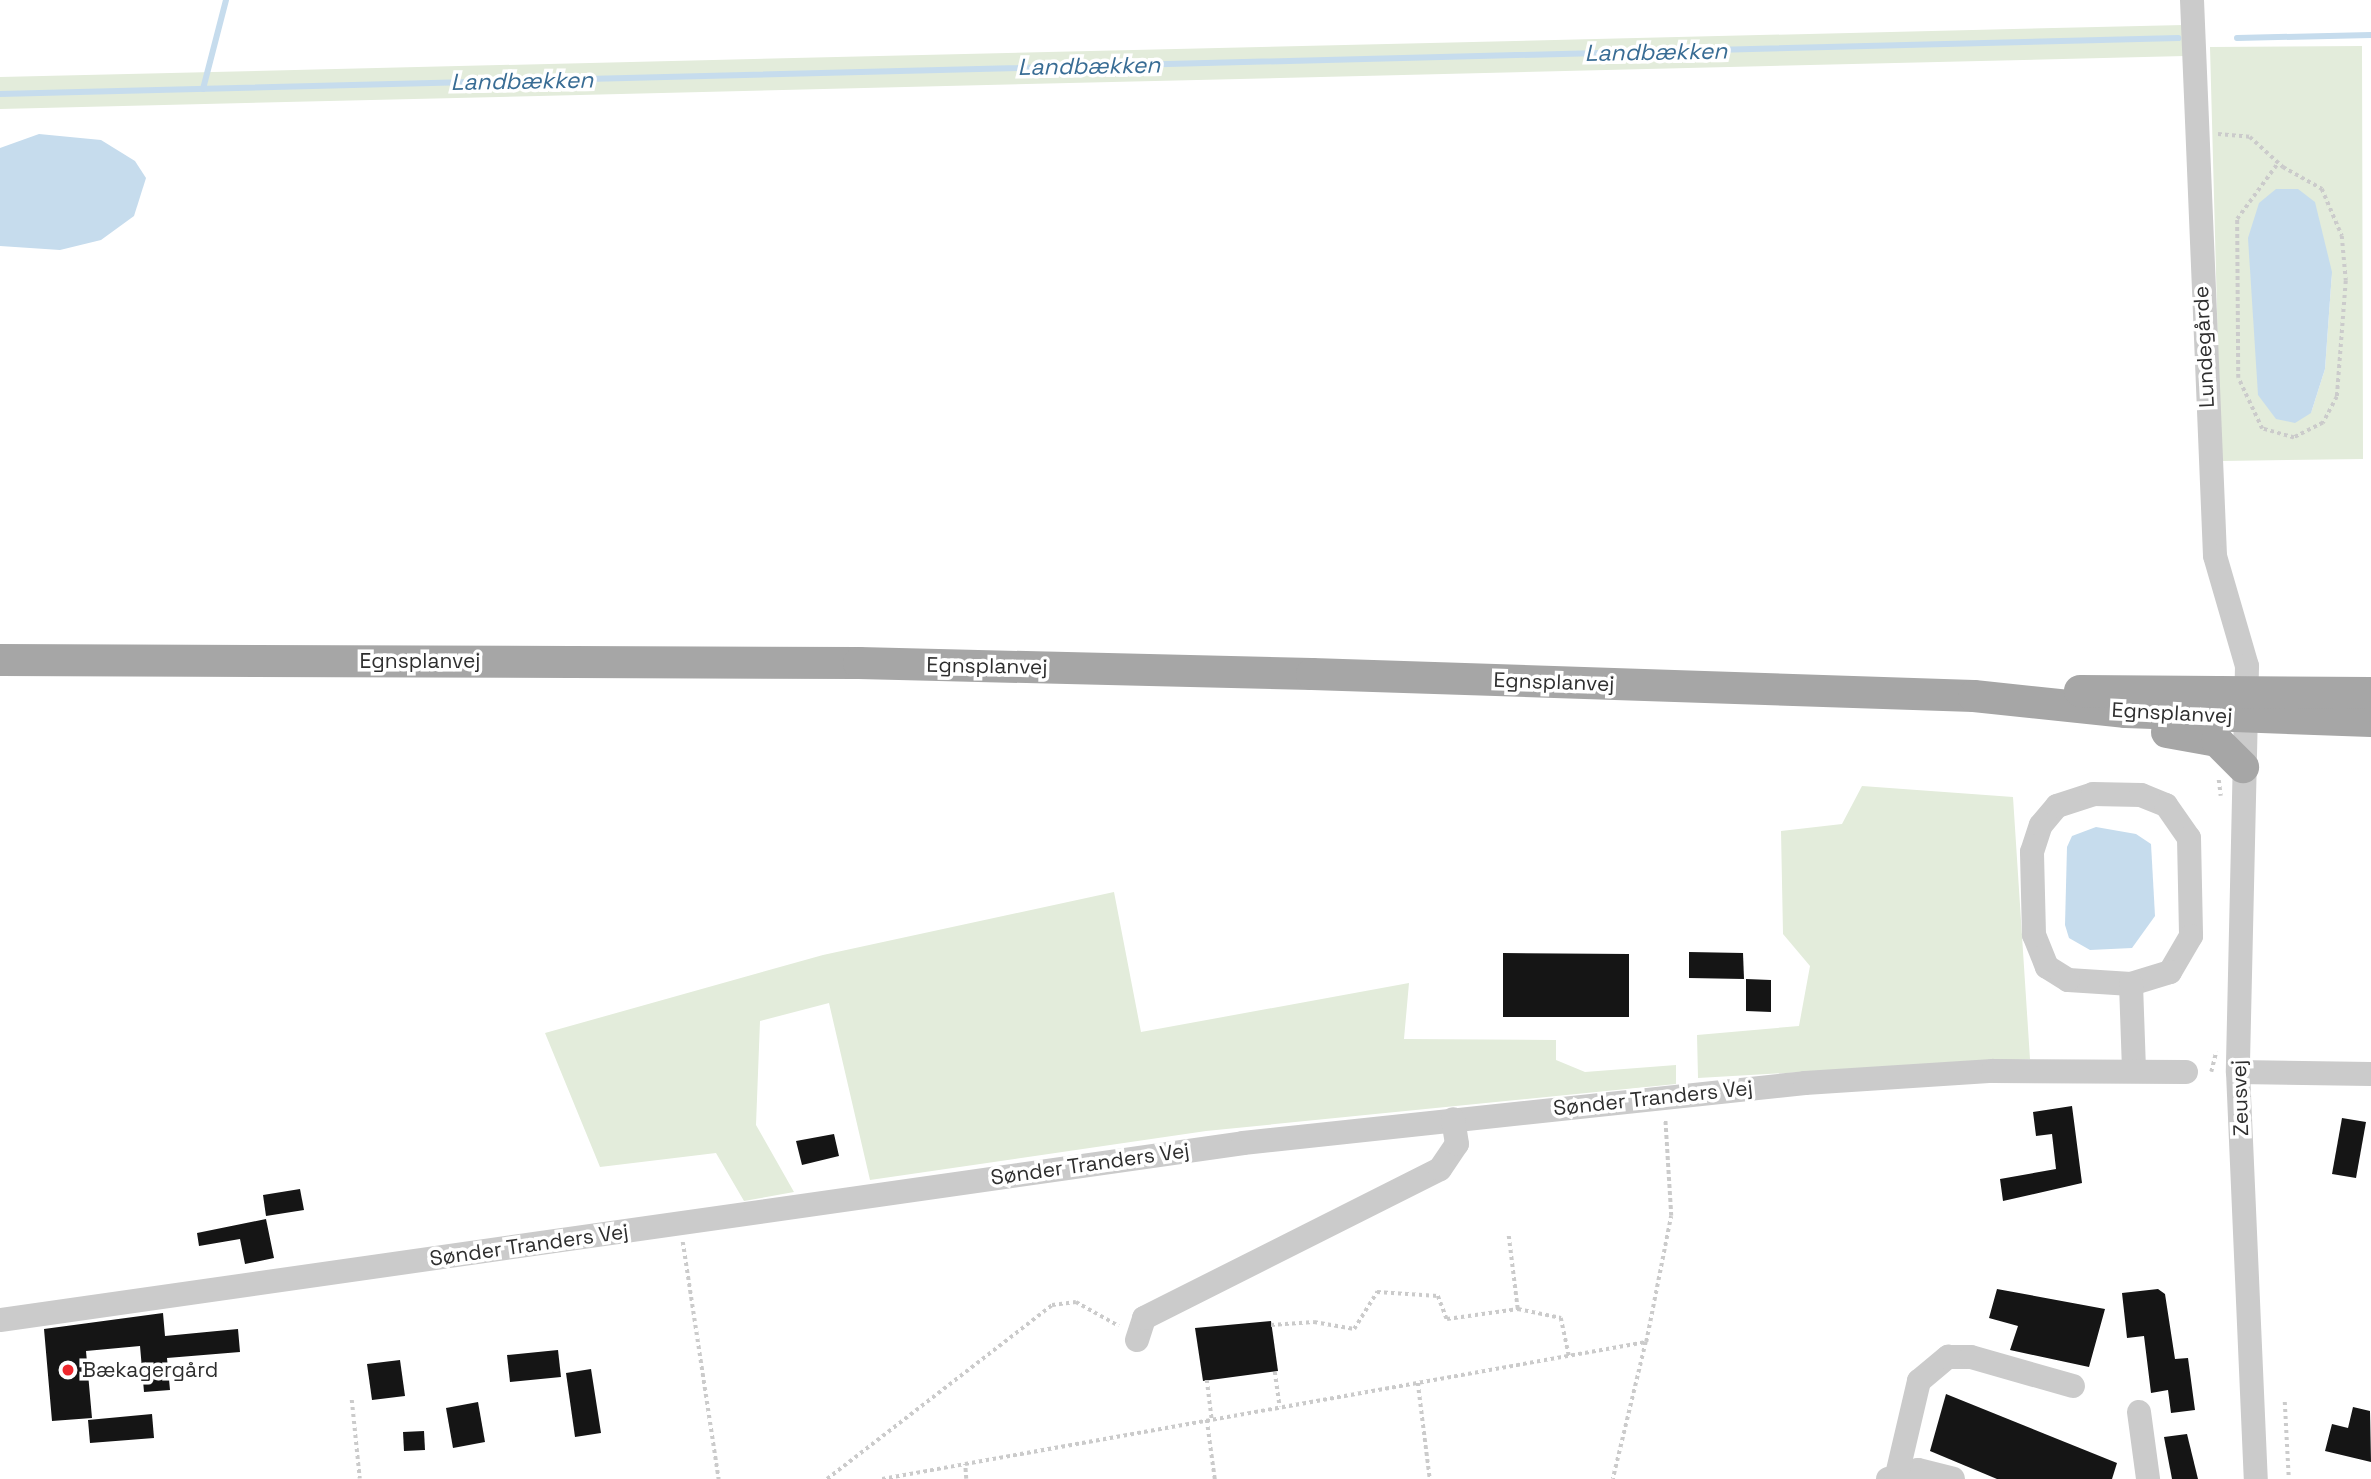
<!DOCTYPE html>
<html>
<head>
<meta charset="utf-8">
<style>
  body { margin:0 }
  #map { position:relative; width:2371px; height:1479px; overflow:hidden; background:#fff; font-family:"Space Grotesk",sans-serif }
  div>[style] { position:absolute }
  .green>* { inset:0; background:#e3ecdb }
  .water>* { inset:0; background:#c6dced }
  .stream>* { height:6px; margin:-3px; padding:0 3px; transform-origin:3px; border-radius:3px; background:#c6dced }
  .building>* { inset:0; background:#151515 }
  .path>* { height:3.5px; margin-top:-1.75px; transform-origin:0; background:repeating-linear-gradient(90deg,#cbcbcb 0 3.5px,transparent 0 7px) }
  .minor>* { height:24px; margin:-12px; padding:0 12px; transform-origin:12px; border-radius:12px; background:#cbcbcb }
  .major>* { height:32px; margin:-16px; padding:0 16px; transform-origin:16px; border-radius:16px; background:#a6a6a6 }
  .dots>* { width:19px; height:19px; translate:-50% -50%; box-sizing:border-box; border:4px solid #fff; border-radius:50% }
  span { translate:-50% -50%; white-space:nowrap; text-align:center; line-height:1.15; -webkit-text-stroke:7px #fff; paint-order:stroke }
  .street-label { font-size:21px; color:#2e2e2e }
  .poi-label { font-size:21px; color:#2e2e2e }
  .left { translate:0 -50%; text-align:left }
  .water-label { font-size:23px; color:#386c94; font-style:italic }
</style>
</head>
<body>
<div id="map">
  <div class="green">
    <i style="clip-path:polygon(2184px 25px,2185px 56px,0 109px,0 77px)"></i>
    <i style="clip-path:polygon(evenodd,2362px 46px,2363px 459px,2221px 461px,2210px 47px,2362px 46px,2332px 272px,2325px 369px,2311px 413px,2332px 272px)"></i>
    <i style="clip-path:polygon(1862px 786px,2013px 797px,2030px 1059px,1698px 1078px,1697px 1035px,1799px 1026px,1810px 966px,1783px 934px,1781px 831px,1842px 824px)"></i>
    <i style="clip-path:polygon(1114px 892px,1141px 1032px,1409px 983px,1404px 1039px,1556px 1040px,1556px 1060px,1585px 1072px,1676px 1065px,1676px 1084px,1206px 1131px,870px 1180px,829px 1003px,760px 1021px,756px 1125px,794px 1192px,744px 1201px,716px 1153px,600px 1167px,545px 1033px,823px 955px)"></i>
  </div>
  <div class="water">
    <i style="clip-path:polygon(39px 134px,101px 140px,135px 161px,146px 178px,134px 216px,101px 240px,60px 250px,0 246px,0 148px)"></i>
    <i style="clip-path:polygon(2276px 189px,2298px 189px,2315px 202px,2332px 272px,2325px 369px,2311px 413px,2295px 423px,2276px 419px,2258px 395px,2248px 238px,2259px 203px)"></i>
    <i style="clip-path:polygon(2096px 827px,2136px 834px,2151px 844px,2155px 916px,2132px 948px,2090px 950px,2069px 938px,2065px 925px,2067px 847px,2072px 836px)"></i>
  </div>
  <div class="stream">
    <i style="left:2237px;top:38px;width:134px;rotate:-1.3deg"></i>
    <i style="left:203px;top:89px;width:92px;rotate:-75.5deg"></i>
    <i style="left:0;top:94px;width:2179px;rotate:-1.47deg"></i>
  </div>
  <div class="building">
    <i style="clip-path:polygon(1689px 952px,1743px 953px,1744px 979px,1689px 978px)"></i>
    <i style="clip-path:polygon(1503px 953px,1629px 954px,1629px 1017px,1503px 1017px)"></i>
    <i style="clip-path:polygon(1746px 979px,1771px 980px,1771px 1012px,1746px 1011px)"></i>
    <i style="clip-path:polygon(2072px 1106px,2082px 1183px,2003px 1201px,2000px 1179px,2056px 1169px,2052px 1134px,2036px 1136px,2033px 1112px)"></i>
    <i style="clip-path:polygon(2342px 1118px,2366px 1122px,2356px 1178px,2332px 1174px)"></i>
    <i style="clip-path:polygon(834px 1134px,839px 1156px,802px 1165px,796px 1141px)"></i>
    <i style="clip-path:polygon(300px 1189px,304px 1210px,266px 1216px,263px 1195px)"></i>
    <i style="clip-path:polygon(266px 1219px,274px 1258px,245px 1264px,240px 1239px,199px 1246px,197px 1233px)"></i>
    <i style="clip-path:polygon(1997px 1289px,2105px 1309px,2089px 1367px,2010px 1350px,2018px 1326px,1989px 1318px)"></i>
    <i style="clip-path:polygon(2158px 1289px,2165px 1294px,2175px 1359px,2188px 1358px,2195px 1410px,2171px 1413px,2168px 1390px,2151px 1393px,2144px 1336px,2127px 1338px,2122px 1293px)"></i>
    <i style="clip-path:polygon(163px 1313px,165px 1336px,238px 1329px,240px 1352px,167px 1358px,170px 1390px,144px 1392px,140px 1346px,86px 1351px,92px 1418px,52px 1421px,44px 1329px)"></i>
    <i style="clip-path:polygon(1271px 1321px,1278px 1371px,1203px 1381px,1195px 1328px)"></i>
    <i style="clip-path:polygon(558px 1350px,561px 1377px,510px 1382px,507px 1355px)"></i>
    <i style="clip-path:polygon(400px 1360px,405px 1396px,372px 1400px,367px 1364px)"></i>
    <i style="clip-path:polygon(591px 1369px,601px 1433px,575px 1437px,566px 1373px)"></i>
    <i style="clip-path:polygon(1946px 1394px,2117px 1463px,2112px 1479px,1997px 1479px,1930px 1451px)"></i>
    <i style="clip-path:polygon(478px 1402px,485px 1442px,453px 1448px,446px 1408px)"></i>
    <i style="clip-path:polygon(2353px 1407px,2370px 1411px,2371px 1462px,2325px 1451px,2332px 1424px,2348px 1428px)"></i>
    <i style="clip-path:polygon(152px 1414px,154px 1438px,90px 1443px,88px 1420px)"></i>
    <i style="clip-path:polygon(424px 1431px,425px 1450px,404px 1451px,403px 1432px)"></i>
    <i style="clip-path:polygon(2187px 1434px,2198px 1479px,2172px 1479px,2164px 1437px)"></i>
  </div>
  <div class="path">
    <i style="left:2218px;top:134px;width:32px;rotate:5deg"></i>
    <i style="left:2250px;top:137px;width:45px;rotate:42.3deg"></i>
    <i style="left:2283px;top:167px;width:45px;rotate:29.4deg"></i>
    <i style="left:2322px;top:189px;width:51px;rotate:66.9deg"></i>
    <i style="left:2342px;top:236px;width:45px;rotate:84.9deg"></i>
    <i style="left:2346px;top:281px;width:116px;rotate:94.4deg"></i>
    <i style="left:2337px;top:397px;width:30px;rotate:118deg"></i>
    <i style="left:2323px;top:423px;width:33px;rotate:153deg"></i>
    <i style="left:2294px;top:438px;width:33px;rotate:-164deg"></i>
    <i style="left:2262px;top:429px;width:56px;rotate:-115.2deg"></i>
    <i style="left:2238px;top:378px;width:159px;rotate:-90.4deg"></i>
    <i style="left:2237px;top:219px;width:69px;rotate:-53.8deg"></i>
    <i style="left:2219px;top:780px;width:16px;rotate:83deg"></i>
    <i style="left:2211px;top:1072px;width:21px;rotate:-76deg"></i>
    <i style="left:1509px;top:1236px;width:74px;rotate:83deg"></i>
    <i style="left:1518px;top:1309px;width:44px;rotate:11.8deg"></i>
    <i style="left:1561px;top:1318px;width:39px;rotate:78deg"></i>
    <i style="left:683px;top:1242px;width:240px;rotate:81.4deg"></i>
    <i style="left:1271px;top:1325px;width:43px;rotate:-4deg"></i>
    <i style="left:1314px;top:1322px;width:41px;rotate:9.9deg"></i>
    <i style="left:1354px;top:1329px;width:44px;rotate:-58.1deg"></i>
    <i style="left:1377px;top:1292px;width:61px;rotate:3.8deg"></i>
    <i style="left:1438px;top:1296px;width:25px;rotate:69deg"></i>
    <i style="left:1447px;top:1319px;width:72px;rotate:-8deg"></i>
    <i style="left:1646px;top:1342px;width:128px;rotate:-78.8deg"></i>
    <i style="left:1671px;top:1216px;width:97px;rotate:-93.5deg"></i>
    <i style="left:1275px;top:1372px;width:35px;rotate:82deg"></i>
    <i style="left:1207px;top:1380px;width:40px;rotate:82.9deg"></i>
    <i style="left:1418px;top:1383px;width:97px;rotate:82.9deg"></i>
    <i style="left:352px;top:1400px;width:79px;rotate:84.2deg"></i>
    <i style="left:2285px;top:1402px;width:77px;rotate:87deg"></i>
    <i style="left:1207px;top:1420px;width:60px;rotate:82.3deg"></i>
    <i style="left:827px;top:1479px;width:284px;rotate:-37.7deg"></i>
    <i style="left:1052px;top:1305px;width:24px;rotate:-7deg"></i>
    <i style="left:1076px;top:1302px;width:49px;rotate:29.2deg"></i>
    <i style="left:882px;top:1479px;width:84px;rotate:-10.2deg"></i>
    <i style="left:966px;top:1479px;width:15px;rotate:-94deg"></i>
    <i style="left:965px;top:1464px;width:692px;rotate:-10.16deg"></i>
    <i style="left:1646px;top:1342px;width:141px;rotate:103.5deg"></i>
  </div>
  <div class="minor">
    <i style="left:2192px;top:0;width:556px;rotate:87.63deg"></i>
    <i style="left:2215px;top:556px;width:115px;rotate:73.8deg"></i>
    <i style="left:2247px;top:666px;width:406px;rotate:91.3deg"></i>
    <i style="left:2238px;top:1072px;width:407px;rotate:87.5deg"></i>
    <i style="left:2131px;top:984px;width:63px;rotate:-176.4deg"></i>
    <i style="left:2068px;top:980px;width:25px;rotate:-148deg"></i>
    <i style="left:2047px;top:967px;width:35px;rotate:-112deg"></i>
    <i style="left:2034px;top:935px;width:83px;rotate:-91.4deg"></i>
    <i style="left:2032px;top:852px;width:28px;rotate:-72deg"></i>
    <i style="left:2041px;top:825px;width:25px;rotate:-50deg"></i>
    <i style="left:2057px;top:806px;width:38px;rotate:-18deg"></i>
    <i style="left:2093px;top:794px;width:48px;rotate:1.2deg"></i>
    <i style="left:2141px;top:795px;width:27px;rotate:22deg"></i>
    <i style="left:2166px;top:805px;width:40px;rotate:55.1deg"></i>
    <i style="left:2189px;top:838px;width:98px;rotate:88.8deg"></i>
    <i style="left:2191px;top:936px;width:42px;rotate:120.3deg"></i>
    <i style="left:2170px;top:972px;width:41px;rotate:162.9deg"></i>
    <i style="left:2131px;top:984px;width:87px;rotate:88deg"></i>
    <i style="left:2238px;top:1072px;width:133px;rotate:0.9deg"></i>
    <i style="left:0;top:1320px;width:1256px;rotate:-8.1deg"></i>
    <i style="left:1243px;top:1143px;width:565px;rotate:-6.09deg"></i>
    <i style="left:1805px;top:1083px;width:188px;rotate:-3.7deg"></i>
    <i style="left:1993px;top:1071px;width:193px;rotate:0.3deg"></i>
    <i style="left:1137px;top:1340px;width:23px;rotate:-72deg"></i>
    <i style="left:1144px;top:1318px;width:331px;rotate:-26.7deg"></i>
    <i style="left:1440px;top:1169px;width:30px;rotate:-56deg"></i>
    <i style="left:1457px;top:1144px;width:25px;rotate:-99deg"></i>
    <i style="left:2139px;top:1412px;width:68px;rotate:82.3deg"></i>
    <i style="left:1888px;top:1479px;width:31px;rotate:-17deg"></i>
    <i style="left:1918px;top:1470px;width:36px;rotate:14deg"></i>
    <i style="left:1896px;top:1479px;width:101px;rotate:-76.8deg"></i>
    <i style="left:1919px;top:1381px;width:38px;rotate:-40deg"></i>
    <i style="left:1948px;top:1357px;width:23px"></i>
    <i style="left:1971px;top:1357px;width:106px;rotate:15.9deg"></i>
  </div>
  <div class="major">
    <i style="left:0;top:660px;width:859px;rotate:0.2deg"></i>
    <i style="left:859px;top:663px;width:453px;rotate:1.4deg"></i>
    <i style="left:1312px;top:674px;width:662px;rotate:1.9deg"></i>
    <i style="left:1974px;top:696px;width:153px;rotate:6deg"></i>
    <i style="left:2126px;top:712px;width:245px;rotate:2.1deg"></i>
    <i style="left:2080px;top:691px;width:291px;rotate:0.4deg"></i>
    <i style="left:2167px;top:732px;width:51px;rotate:10.2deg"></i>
    <i style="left:2217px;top:741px;width:37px;rotate:45deg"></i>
  </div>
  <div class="dots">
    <i style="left:68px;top:1370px;background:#ee272c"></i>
  </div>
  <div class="street-label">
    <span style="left:2204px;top:347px;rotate:-93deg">Lundegårde</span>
    <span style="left:420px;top:661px">Egnsplanvej</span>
    <span style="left:987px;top:666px;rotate:1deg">Egnsplanvej</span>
    <span style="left:1554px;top:682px;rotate:2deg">Egnsplanvej</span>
    <span style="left:2172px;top:713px;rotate:3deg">Egnsplanvej</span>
    <span style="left:1653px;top:1098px;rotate:-6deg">Sønder Tranders Vej</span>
    <span style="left:2240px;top:1098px;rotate:-92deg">Zeusvej</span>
    <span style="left:1090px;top:1164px;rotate:-8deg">Sønder Tranders Vej</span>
    <span style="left:529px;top:1245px;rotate:-8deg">Sønder Tranders Vej</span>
  </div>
  <div class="poi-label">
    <span class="left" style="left:82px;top:1370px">Bækagergård</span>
  </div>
  <div class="water-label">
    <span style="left:1656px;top:52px;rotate:-1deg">Landbækken</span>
    <span style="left:1089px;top:66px;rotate:-1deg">Landbækken</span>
    <span style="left:522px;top:81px;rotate:-1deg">Landbækken</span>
  </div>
</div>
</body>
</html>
